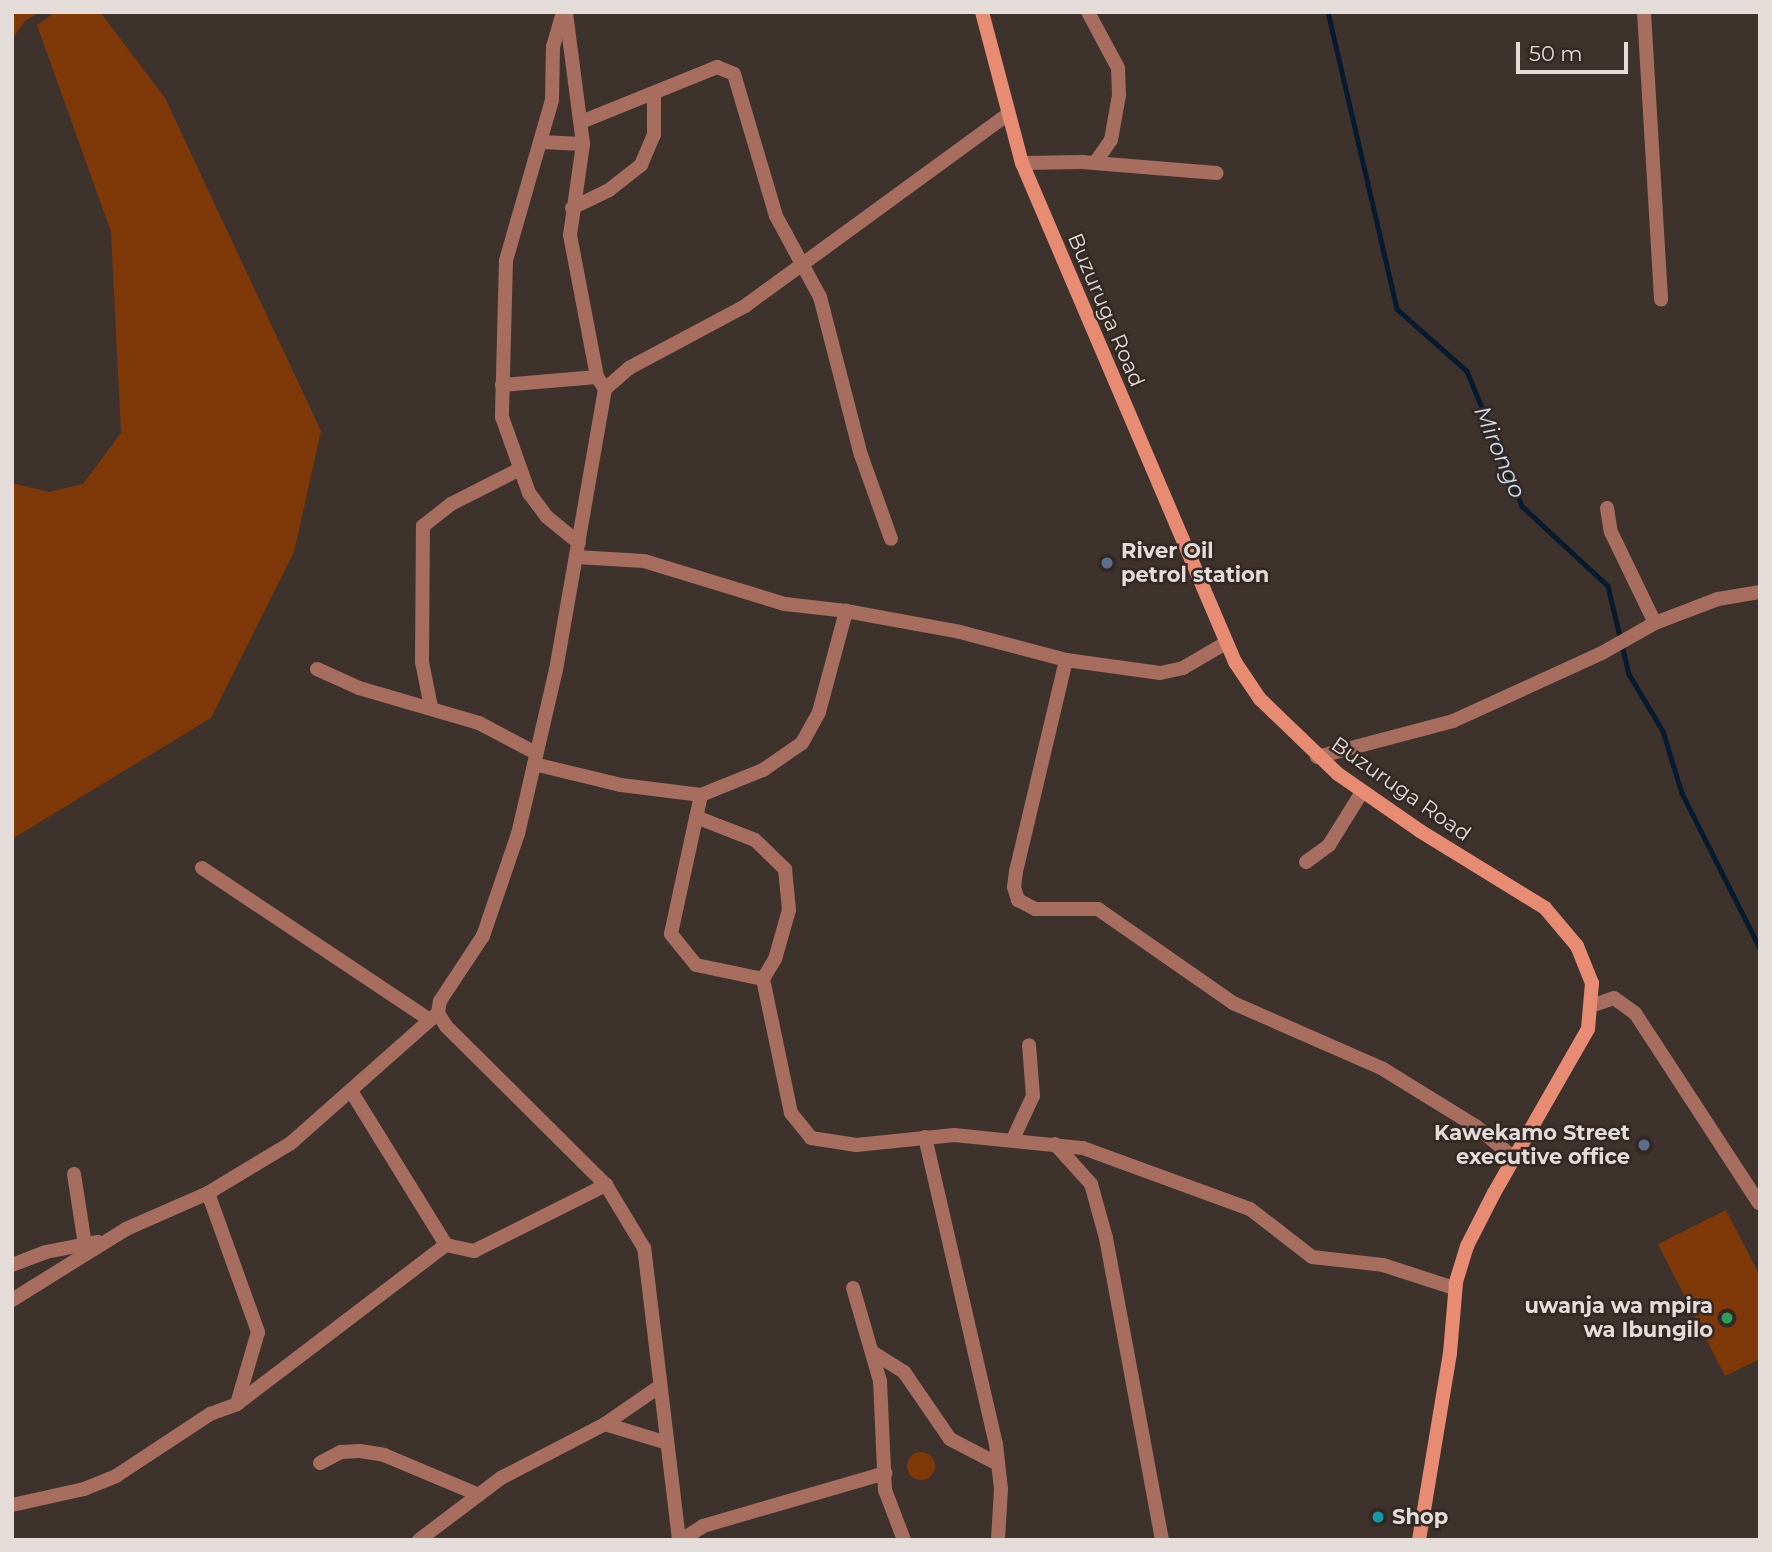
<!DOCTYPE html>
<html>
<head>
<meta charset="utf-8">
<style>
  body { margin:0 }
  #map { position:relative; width:1772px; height:1552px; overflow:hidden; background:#3e322c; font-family:Montserrat,sans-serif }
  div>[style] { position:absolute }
  .green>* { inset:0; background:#7f3908 }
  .round { border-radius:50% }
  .stream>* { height:4.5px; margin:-2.25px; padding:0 2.25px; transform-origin:2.25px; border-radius:2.25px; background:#071b2e }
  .minor>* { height:14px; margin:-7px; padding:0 7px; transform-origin:7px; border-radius:7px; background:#a76d5e }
  .secondary>* { height:14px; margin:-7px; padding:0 7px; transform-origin:7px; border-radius:7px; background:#e78b73 }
  .dots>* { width:19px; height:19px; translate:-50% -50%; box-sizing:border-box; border:4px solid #332823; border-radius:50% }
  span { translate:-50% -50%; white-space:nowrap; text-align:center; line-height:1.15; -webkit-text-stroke:5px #332823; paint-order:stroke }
  .street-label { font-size:21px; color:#e3dcd8 }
  .poi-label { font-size:21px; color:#e3dcd8; font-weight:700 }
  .left { translate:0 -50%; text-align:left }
  .right { translate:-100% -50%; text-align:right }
  .water-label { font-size:23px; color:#ccdded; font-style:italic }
  .frame { position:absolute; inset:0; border:14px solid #e3dcd8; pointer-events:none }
  .scale { position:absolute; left:1516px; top:42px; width:112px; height:32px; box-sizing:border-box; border:4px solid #e3dcd8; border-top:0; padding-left:9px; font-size:21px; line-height:24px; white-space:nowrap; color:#e3dcd8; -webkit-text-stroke:5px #332823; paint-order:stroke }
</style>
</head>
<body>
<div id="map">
  <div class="green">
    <i style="clip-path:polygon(12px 12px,40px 12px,25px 21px,12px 39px)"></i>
    <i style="clip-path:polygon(55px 12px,100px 12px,165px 98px,321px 431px,294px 552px,211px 718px,12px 839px,12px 483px,49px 492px,83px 484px,121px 433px,111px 232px,37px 25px)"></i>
    <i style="clip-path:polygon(1726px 1210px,1760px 1276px,1760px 1359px,1725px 1376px,1658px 1244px)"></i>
    <i class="round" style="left:907px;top:1452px;width:28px;height:28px"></i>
  </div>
  <div class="stream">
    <i style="left:1328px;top:12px;width:305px;rotate:76.9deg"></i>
    <i style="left:1397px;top:309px;width:94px;rotate:41.5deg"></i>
    <i style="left:1467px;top:371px;width:146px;rotate:67.8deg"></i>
    <i style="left:1522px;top:506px;width:117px;rotate:42.9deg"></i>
    <i style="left:1608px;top:586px;width:90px;rotate:76.6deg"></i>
    <i style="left:1629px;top:674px;width:66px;rotate:59.2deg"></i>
    <i style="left:1663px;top:731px;width:65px;rotate:73deg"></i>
    <i style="left:1682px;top:793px;width:174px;rotate:63.3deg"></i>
  </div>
  <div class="minor">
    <i style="left:563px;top:12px;width:36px;rotate:106deg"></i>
    <i style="left:553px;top:47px;width:53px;rotate:91.1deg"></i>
    <i style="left:552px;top:100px;width:166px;rotate:106deg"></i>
    <i style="left:506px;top:260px;width:157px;rotate:91.5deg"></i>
    <i style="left:502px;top:417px;width:81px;rotate:70.4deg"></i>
    <i style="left:529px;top:493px;width:30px;rotate:53deg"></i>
    <i style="left:547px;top:517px;width:41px;rotate:39.1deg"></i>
    <i style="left:1088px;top:12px;width:64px;rotate:61.8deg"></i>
    <i style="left:1118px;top:68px;width:27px;rotate:88deg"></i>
    <i style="left:1119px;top:95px;width:46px;rotate:100.1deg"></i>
    <i style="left:1111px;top:140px;width:28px;rotate:125deg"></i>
    <i style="left:1644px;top:12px;width:288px;rotate:86.6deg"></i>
    <i style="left:566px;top:13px;width:132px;rotate:82.6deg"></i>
    <i style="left:583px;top:144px;width:92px;rotate:98.1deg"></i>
    <i style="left:570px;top:235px;width:145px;rotate:79.2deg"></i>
    <i style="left:597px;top:377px;width:14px;rotate:56deg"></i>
    <i style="left:581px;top:122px;width:147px;rotate:-22deg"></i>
    <i style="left:717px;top:67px;width:18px;rotate:22deg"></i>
    <i style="left:734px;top:74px;width:148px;rotate:73.5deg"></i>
    <i style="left:776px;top:216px;width:92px;rotate:61.5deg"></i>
    <i style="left:820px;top:297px;width:163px;rotate:75.5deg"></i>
    <i style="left:861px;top:455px;width:89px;rotate:70.3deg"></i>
    <i style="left:541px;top:142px;width:42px;rotate:2.7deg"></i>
    <i style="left:1022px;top:163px;width:60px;rotate:-1deg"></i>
    <i style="left:1082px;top:162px;width:135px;rotate:4.7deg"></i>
    <i style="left:572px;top:208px;width:41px;rotate:-25.9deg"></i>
    <i style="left:609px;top:190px;width:41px;rotate:-38deg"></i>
    <i style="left:641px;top:165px;width:33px;rotate:-67deg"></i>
    <i style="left:654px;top:135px;width:39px;rotate:-90deg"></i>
    <i style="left:502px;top:385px;width:95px;rotate:-4.8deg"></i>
    <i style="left:1607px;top:508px;width:24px;rotate:81deg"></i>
    <i style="left:1611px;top:532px;width:101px;rotate:64.2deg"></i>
    <i style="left:576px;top:557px;width:68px;rotate:3.4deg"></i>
    <i style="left:644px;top:561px;width:147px;rotate:17deg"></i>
    <i style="left:785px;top:604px;width:61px;rotate:6.5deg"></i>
    <i style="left:846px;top:611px;width:116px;rotate:10.4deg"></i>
    <i style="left:960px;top:632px;width:110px;rotate:14.8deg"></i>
    <i style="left:1066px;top:660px;width:95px;rotate:7.9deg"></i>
    <i style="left:1160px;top:673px;width:24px;rotate:-12deg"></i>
    <i style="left:1183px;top:668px;width:48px;rotate:-30.3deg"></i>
    <i style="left:1066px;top:660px;width:217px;rotate:103.3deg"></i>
    <i style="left:1016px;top:871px;width:16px;rotate:97deg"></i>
    <i style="left:1014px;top:887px;width:14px;rotate:73deg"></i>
    <i style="left:1018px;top:900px;width:19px;rotate:28deg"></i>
    <i style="left:1035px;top:909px;width:63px"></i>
    <i style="left:1098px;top:909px;width:165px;rotate:34.8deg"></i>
    <i style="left:1233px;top:1003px;width:164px;rotate:23.7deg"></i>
    <i style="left:1383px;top:1069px;width:110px;rotate:31.7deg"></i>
    <i style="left:1477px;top:1127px;width:50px;rotate:40.1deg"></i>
    <i style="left:317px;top:669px;width:46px;rotate:24.3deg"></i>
    <i style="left:359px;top:688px;width:125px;rotate:16.3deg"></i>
    <i style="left:479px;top:723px;width:64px;rotate:27.8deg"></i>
    <i style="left:431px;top:707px;width:46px;rotate:-101.3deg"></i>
    <i style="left:422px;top:662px;width:136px;rotate:-89.6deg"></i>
    <i style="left:423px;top:526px;width:36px;rotate:-38deg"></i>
    <i style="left:451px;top:504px;width:75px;rotate:-26.9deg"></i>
    <i style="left:1317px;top:757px;width:141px;rotate:-14.8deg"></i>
    <i style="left:1453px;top:721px;width:164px;rotate:-24.5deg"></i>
    <i style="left:1602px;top:653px;width:61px;rotate:-29.5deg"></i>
    <i style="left:1655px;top:623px;width:67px;rotate:-20.9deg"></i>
    <i style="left:1718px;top:599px;width:43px;rotate:-9.5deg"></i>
    <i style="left:534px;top:764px;width:89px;rotate:13.6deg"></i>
    <i style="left:621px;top:785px;width:81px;rotate:7.1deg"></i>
    <i style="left:701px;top:795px;width:67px;rotate:-22deg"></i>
    <i style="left:763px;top:770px;width:47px;rotate:-34.7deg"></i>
    <i style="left:802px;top:743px;width:35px;rotate:-61deg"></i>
    <i style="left:819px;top:712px;width:105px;rotate:-75deg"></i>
    <i style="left:701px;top:795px;width:142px;rotate:102.2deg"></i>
    <i style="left:671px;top:934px;width:40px;rotate:51deg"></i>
    <i style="left:696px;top:965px;width:68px;rotate:11.8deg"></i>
    <i style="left:763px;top:979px;width:137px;rotate:78.2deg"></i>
    <i style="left:791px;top:1113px;width:32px;rotate:51deg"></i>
    <i style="left:811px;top:1138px;width:46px;rotate:8.8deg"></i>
    <i style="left:856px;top:1145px;width:99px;rotate:-5.8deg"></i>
    <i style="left:954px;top:1135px;width:130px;rotate:5.8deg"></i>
    <i style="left:1083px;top:1148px;width:178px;rotate:20.1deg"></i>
    <i style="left:1250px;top:1209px;width:78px;rotate:37.7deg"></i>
    <i style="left:1312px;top:1257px;width:71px;rotate:6.4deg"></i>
    <i style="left:1383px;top:1265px;width:75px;rotate:17.9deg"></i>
    <i style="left:696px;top:817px;width:63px;rotate:21.3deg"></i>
    <i style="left:755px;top:840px;width:42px;rotate:44deg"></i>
    <i style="left:785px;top:869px;width:41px;rotate:84.4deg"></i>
    <i style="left:789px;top:910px;width:51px;rotate:105.9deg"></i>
    <i style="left:775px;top:959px;width:23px;rotate:121deg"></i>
    <i style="left:1306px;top:862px;width:29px;rotate:-36deg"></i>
    <i style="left:1329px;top:845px;width:62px;rotate:-58.1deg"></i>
    <i style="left:202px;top:868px;width:274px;rotate:33.7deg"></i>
    <i style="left:1591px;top:1006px;width:24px;rotate:-19deg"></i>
    <i style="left:1614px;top:998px;width:26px;rotate:36deg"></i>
    <i style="left:1635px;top:1013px;width:227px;rotate:56.9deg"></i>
    <i style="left:351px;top:1091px;width:181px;rotate:58.3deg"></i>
    <i style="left:446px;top:1245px;width:29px;rotate:12deg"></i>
    <i style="left:474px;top:1251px;width:148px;rotate:-26.6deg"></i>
    <i style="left:925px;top:1137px;width:315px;rotate:77deg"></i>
    <i style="left:996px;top:1444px;width:45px;rotate:83.7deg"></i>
    <i style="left:1001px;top:1489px;width:51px;rotate:93.4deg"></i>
    <i style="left:1013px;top:1139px;width:47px;rotate:-65.1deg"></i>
    <i style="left:1033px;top:1096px;width:51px;rotate:-94.5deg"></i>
    <i style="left:1055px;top:1144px;width:54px;rotate:48deg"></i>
    <i style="left:1091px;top:1184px;width:56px;rotate:74.5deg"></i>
    <i style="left:1106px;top:1238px;width:307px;rotate:79.5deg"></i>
    <i style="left:74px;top:1174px;width:72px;rotate:81.2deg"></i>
    <i style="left:208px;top:1193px;width:148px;rotate:70.2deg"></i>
    <i style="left:258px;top:1332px;width:75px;rotate:106.3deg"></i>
    <i style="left:12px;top:1265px;width:36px;rotate:-21deg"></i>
    <i style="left:46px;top:1252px;width:53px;rotate:-10.9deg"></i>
    <i style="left:853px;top:1288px;width:97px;rotate:73.8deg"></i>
    <i style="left:880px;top:1381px;width:109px;rotate:87.4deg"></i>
    <i style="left:885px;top:1490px;width:53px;rotate:69.2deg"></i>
    <i style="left:12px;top:1300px;width:134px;rotate:-31.9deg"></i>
    <i style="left:126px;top:1229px;width:90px;rotate:-23.7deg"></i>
    <i style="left:208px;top:1193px;width:97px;rotate:-31.1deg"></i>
    <i style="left:291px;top:1143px;width:196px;rotate:-41.5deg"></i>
    <i style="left:872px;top:1352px;width:38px;rotate:32deg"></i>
    <i style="left:904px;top:1372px;width:81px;rotate:55.5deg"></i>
    <i style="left:950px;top:1439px;width:54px;rotate:27.5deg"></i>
    <i style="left:605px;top:1424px;width:62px;rotate:17deg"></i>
    <i style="left:320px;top:1463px;width:24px;rotate:-28deg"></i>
    <i style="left:341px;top:1452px;width:19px;rotate:-3deg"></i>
    <i style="left:360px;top:1451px;width:24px;rotate:9deg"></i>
    <i style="left:384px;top:1455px;width:103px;rotate:22.8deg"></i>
    <i style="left:12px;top:1505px;width:74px;rotate:-12.5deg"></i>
    <i style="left:84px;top:1489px;width:35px;rotate:-22deg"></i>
    <i style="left:116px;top:1476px;width:113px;rotate:-33.4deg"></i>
    <i style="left:210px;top:1414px;width:29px;rotate:-20deg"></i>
    <i style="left:237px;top:1404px;width:263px;rotate:-37.3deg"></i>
    <i style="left:419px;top:1540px;width:103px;rotate:-37.1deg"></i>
    <i style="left:501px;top:1478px;width:117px;rotate:-27.4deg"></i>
    <i style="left:605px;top:1424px;width:67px;rotate:-34.6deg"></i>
    <i style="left:679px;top:1540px;width:294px;rotate:-96.8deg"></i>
    <i style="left:644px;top:1248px;width:74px;rotate:-121.1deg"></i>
    <i style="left:606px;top:1185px;width:226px;rotate:-135.2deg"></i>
    <i style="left:446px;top:1026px;width:15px;rotate:-122deg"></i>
    <i style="left:438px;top:1013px;width:12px;rotate:-81deg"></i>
    <i style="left:440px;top:1001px;width:78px;rotate:-56.5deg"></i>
    <i style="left:483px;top:936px;width:108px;rotate:-71.1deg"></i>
    <i style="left:518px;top:834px;width:168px;rotate:-77deg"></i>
    <i style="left:556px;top:670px;width:285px;rotate:-80.1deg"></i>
    <i style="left:605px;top:389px;width:32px;rotate:-41deg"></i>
    <i style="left:629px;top:368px;width:132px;rotate:-28.1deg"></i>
    <i style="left:745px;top:306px;width:323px;rotate:-36.1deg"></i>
    <i style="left:681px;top:1540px;width:26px;rotate:-32deg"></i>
    <i style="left:703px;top:1526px;width:190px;rotate:-16.2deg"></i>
  </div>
  <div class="secondary">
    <i style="left:982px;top:12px;width:156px;rotate:75.2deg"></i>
    <i style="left:1022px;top:163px;width:543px;rotate:66.88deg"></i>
    <i style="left:1235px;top:662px;width:45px;rotate:56deg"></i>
    <i style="left:1260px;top:699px;width:108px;rotate:43.9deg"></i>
    <i style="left:1338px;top:774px;width:100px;rotate:34.8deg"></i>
    <i style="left:1420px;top:831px;width:147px;rotate:31.6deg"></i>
    <i style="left:1545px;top:908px;width:50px;rotate:49.9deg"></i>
    <i style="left:1577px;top:946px;width:40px;rotate:68deg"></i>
    <i style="left:1592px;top:983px;width:46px;rotate:95deg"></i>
    <i style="left:1588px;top:1029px;width:189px;rotate:119.8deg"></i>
    <i style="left:1494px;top:1193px;width:59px;rotate:117deg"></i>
    <i style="left:1467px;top:1246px;width:39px;rotate:107deg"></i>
    <i style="left:1456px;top:1283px;width:70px;rotate:94.9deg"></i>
    <i style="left:1450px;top:1353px;width:190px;rotate:99.4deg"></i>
  </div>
  <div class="dots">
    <i style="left:1107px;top:563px;background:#5c6f8a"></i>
    <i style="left:1644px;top:1145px;background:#5c6f8a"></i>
    <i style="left:1727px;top:1318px;background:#2e9e5b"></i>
    <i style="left:1378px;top:1517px;background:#0f9aa8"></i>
  </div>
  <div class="street-label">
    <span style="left:1106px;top:310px;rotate:67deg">Buzuruga Road</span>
    <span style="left:1401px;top:789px;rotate:35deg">Buzuruga Road</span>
  </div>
  <div class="poi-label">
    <span class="left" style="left:1121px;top:563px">River Oil<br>petrol station</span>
    <span class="right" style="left:1630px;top:1145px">Kawekamo Street<br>executive office</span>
    <span class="right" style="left:1713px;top:1318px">uwanja wa mpira<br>wa Ibungilo</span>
    <span class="left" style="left:1392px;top:1517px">Shop</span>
  </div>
  <div class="water-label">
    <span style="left:1500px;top:452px;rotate:67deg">Mirongo</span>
  </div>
  <div class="frame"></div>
  <div class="scale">50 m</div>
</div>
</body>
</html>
